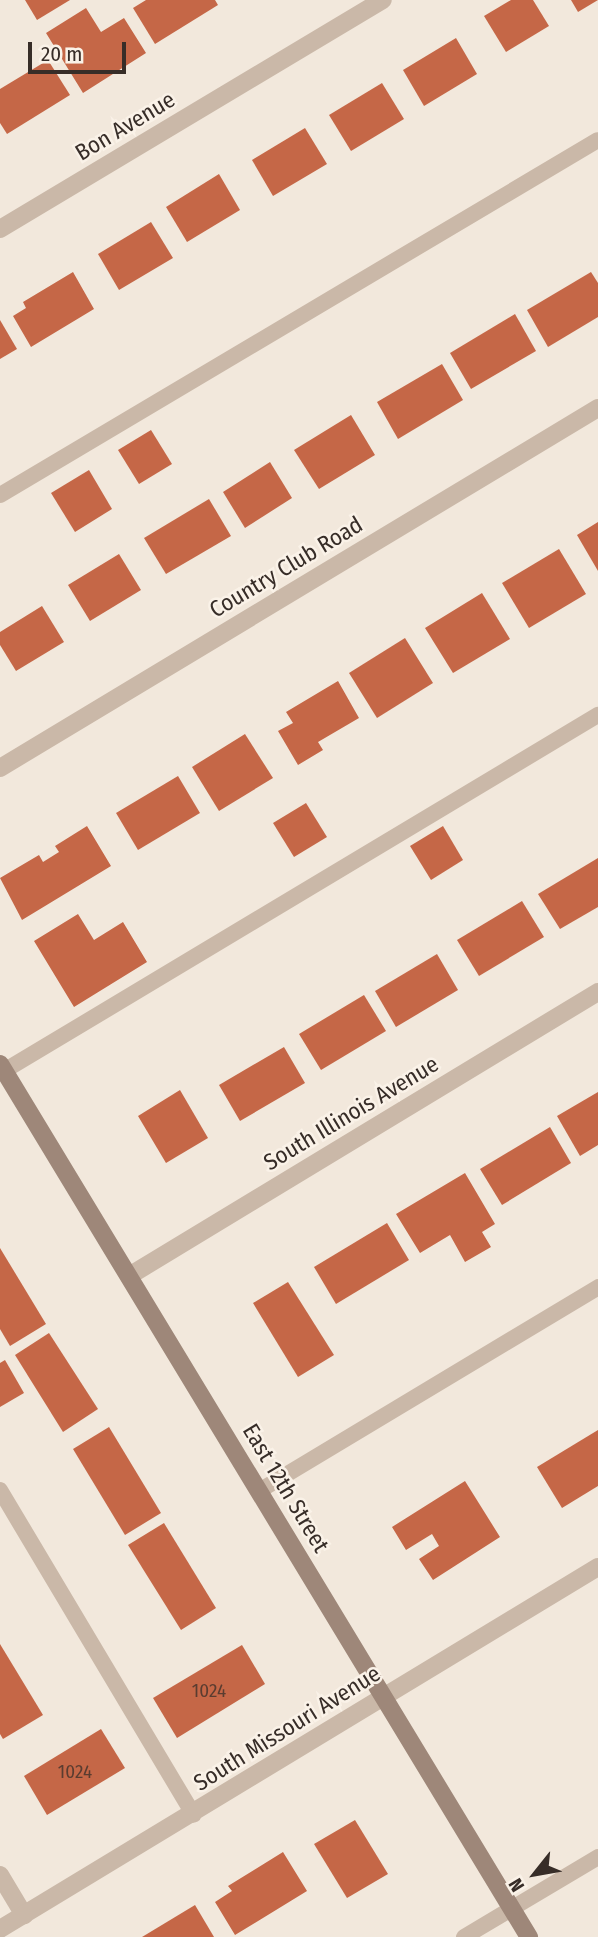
<!DOCTYPE html>
<html>
<head>
<meta charset="utf-8">
<style>
  body { margin:0 }
  #map { position:relative; width:598px; height:1937px; overflow:hidden; background:#f2e8dc; font-family:"Fira Sans Condensed",sans-serif }
  div>[style] { position:absolute }
  .building>* { inset:0; background:#c56747 }
  .lane>* { height:16px; margin:-8px; padding:0 8px; transform-origin:8px; border-radius:8px; background:#cab8a8 }
  .street>* { height:18px; margin:-9px; padding:0 9px; transform-origin:9px; border-radius:9px; background:#cab8a8 }
  .secondary>* { height:18px; margin:-9px; padding:0 9px; transform-origin:9px; border-radius:9px; background:#9e8779 }
  span { translate:-50% -50%; white-space:nowrap; text-align:center; line-height:1.15; -webkit-text-stroke:5px #faf2e8; paint-order:stroke }
  .number-label { font-size:19px; color:#5a3c30 }
  .number-label span { -webkit-text-stroke-width:0 }
  .street-label { font-size:23px; color:#372d28 }
  .north { position:absolute; left:500px; top:1839px; width:70px; height:70px; -webkit-text-stroke:5px #faf2e8; paint-order:stroke; rotate:239deg; font-size:19px; font-weight:700; line-height:28px; text-align:center; color:#372d28 }
  .north::after { content:''; display:block; margin:auto; width:24px; height:32px; background:#372d28; clip-path:polygon(50% 0,100% 100%,50% 72%,0 100%) }
  .scale { position:absolute; left:28px; top:42px; width:98px; height:32px; box-sizing:border-box; border:4px solid #372d28; border-top:0; padding-left:9px; font-size:21px; line-height:24px; white-space:nowrap; color:#372d28; -webkit-text-stroke:5px #faf2e8; paint-order:stroke }
</style>
</head>
<body>
<div id="map">
  <div class="building">
    <i style="clip-path:polygon(25px 0,70px 0,37px 20px)"></i>
    <i style="clip-path:polygon(146px 0,215px 0,218px 5px,155px 44px,133px 8px)"></i>
    <i style="clip-path:polygon(511px 0,533px 0,549px 26px,506px 52px,484px 16px)"></i>
    <i style="clip-path:polygon(571px 0,598px 0,578px 12px)"></i>
    <i style="clip-path:polygon(86px 8px,101px 32px,124px 18px,146px 53px,83px 93px,46px 33px)"></i>
    <i style="clip-path:polygon(456px 38px,477px 74px,424px 106px,403px 70px)"></i>
    <i style="clip-path:polygon(48px 60px,70px 95px,7px 134px,0 123px,0 89px)"></i>
    <i style="clip-path:polygon(382px 83px,404px 119px,351px 151px,329px 115px)"></i>
    <i style="clip-path:polygon(305px 128px,327px 164px,273px 196px,252px 160px)"></i>
    <i style="clip-path:polygon(219px 174px,240px 210px,187px 242px,166px 207px)"></i>
    <i style="clip-path:polygon(151px 222px,173px 258px,119px 290px,98px 254px)"></i>
    <i style="clip-path:polygon(73px 272px,94px 309px,31px 347px,13px 316px,26px 308px,23px 302px)"></i>
    <i style="clip-path:polygon(591px 272px,598px 283px,598px 317px,548px 347px,527px 310px)"></i>
    <i style="clip-path:polygon(515px 314px,536px 351px,471px 389px,450px 353px)"></i>
    <i style="clip-path:polygon(0 320px,17px 349px,0 359px)"></i>
    <i style="clip-path:polygon(442px 364px,463px 400px,398px 439px,377px 402px)"></i>
    <i style="clip-path:polygon(351px 415px,375px 455px,319px 489px,294px 450px)"></i>
    <i style="clip-path:polygon(151px 430px,172px 464px,139px 484px,118px 450px)"></i>
    <i style="clip-path:polygon(270px 462px,292px 498px,245px 528px,223px 492px)"></i>
    <i style="clip-path:polygon(89px 470px,112px 509px,75px 532px,51px 493px)"></i>
    <i style="clip-path:polygon(209px 499px,231px 536px,166px 574px,144px 538px)"></i>
    <i style="clip-path:polygon(598px 522px,598px 571px,577px 535px)"></i>
    <i style="clip-path:polygon(559px 549px,586px 594px,529px 628px,502px 583px)"></i>
    <i style="clip-path:polygon(119px 554px,141px 590px,90px 621px,68px 585px)"></i>
    <i style="clip-path:polygon(482px 593px,510px 639px,453px 673px,425px 628px)"></i>
    <i style="clip-path:polygon(42px 606px,64px 642px,16px 671px,0 645px,0 632px)"></i>
    <i style="clip-path:polygon(405px 638px,433px 683px,377px 718px,349px 673px)"></i>
    <i style="clip-path:polygon(338px 681px,359px 718px,318px 742px,323px 750px,298px 765px,278px 731px,293px 723px,286px 712px)"></i>
    <i style="clip-path:polygon(245px 734px,273px 778px,219px 811px,192px 767px)"></i>
    <i style="clip-path:polygon(178px 776px,200px 813px,138px 850px,116px 813px)"></i>
    <i style="clip-path:polygon(306px 803px,327px 837px,294px 857px,273px 823px)"></i>
    <i style="clip-path:polygon(87px 826px,111px 866px,22px 920px,0 878px,39px 855px,43px 862px,59px 852px,55px 846px)"></i>
    <i style="clip-path:polygon(443px 826px,463px 860px,431px 880px,410px 846px)"></i>
    <i style="clip-path:polygon(598px 858px,598px 907px,560px 929px,538px 894px)"></i>
    <i style="clip-path:polygon(522px 901px,544px 937px,479px 976px,457px 940px)"></i>
    <i style="clip-path:polygon(78px 914px,94px 940px,123px 922px,147px 962px,74px 1007px,34px 941px)"></i>
    <i style="clip-path:polygon(437px 954px,458px 990px,396px 1027px,375px 991px)"></i>
    <i style="clip-path:polygon(364px 995px,386px 1031px,321px 1070px,299px 1034px)"></i>
    <i style="clip-path:polygon(284px 1047px,305px 1083px,240px 1121px,219px 1085px)"></i>
    <i style="clip-path:polygon(180px 1090px,208px 1138px,166px 1163px,138px 1116px)"></i>
    <i style="clip-path:polygon(598px 1092px,598px 1145px,580px 1156px,557px 1116px)"></i>
    <i style="clip-path:polygon(550px 1127px,571px 1163px,502px 1205px,480px 1169px)"></i>
    <i style="clip-path:polygon(465px 1173px,495px 1224px,482px 1232px,491px 1247px,465px 1262px,450px 1235px,420px 1253px,396px 1214px)"></i>
    <i style="clip-path:polygon(387px 1223px,409px 1260px,336px 1304px,314px 1267px)"></i>
    <i style="clip-path:polygon(0 1248px,46px 1324px,10px 1346px,0 1329px)"></i>
    <i style="clip-path:polygon(288px 1282px,334px 1355px,298px 1377px,253px 1303px)"></i>
    <i style="clip-path:polygon(49px 1333px,98px 1409px,63px 1432px,15px 1355px)"></i>
    <i style="clip-path:polygon(5px 1360px,24px 1393px,0 1407px,0 1363px)"></i>
    <i style="clip-path:polygon(109px 1427px,161px 1513px,125px 1535px,73px 1449px)"></i>
    <i style="clip-path:polygon(598px 1430px,598px 1486px,562px 1508px,537px 1467px)"></i>
    <i style="clip-path:polygon(465px 1481px,500px 1537px,433px 1580px,419px 1559px,439px 1546px,432px 1534px,406px 1550px,392px 1527px)"></i>
    <i style="clip-path:polygon(164px 1523px,216px 1608px,181px 1630px,128px 1545px)"></i>
    <i style="clip-path:polygon(0 1644px,43px 1715px,3px 1739px,0 1734px)"></i>
    <i style="clip-path:polygon(242px 1645px,265px 1684px,177px 1738px,153px 1698px)"></i>
    <i style="clip-path:polygon(101px 1729px,125px 1768px,47px 1815px,24px 1776px)"></i>
    <i style="clip-path:polygon(355px 1820px,388px 1874px,347px 1898px,314px 1844px)"></i>
    <i style="clip-path:polygon(283px 1852px,307px 1891px,235px 1935px,215px 1902px,232px 1891px,228px 1886px)"></i>
    <i style="clip-path:polygon(195px 1905px,214px 1937px,142px 1937px)"></i>
  </div>
  <div class="lane">
    <i style="left:0;top:495px;width:695px;rotate:-30.7deg"></i>
    <i style="left:4px;top:1071px;width:693px;rotate:-30.94deg"></i>
    <i style="left:0;top:1490px;width:378px;rotate:59.2deg"></i>
    <i style="left:259px;top:1491px;width:396px;rotate:-31deg"></i>
    <i style="left:464px;top:1937px;width:156px;rotate:-30.8deg"></i>
  </div>
  <div class="street">
    <i style="left:0;top:229px;width:446px;rotate:-30.9deg"></i>
    <i style="left:0;top:768px;width:698px;rotate:-31.05deg"></i>
    <i style="left:129px;top:1276px;width:548px;rotate:-31.2deg"></i>
    <i style="left:0;top:1875px;width:47px;rotate:59deg"></i>
    <i style="left:0;top:1929px;width:699px;rotate:-31.19deg"></i>
  </div>
  <div class="secondary">
    <i style="left:0;top:1064px;width:1021px;rotate:58.79deg"></i>
  </div>
  <div class="number-label">
    <span style="left:209px;top:1691px">1024</span>
    <span style="left:75px;top:1772px">1024</span>
  </div>
  <div class="street-label">
    <span style="left:125px;top:126px;rotate:-31deg">Bon Avenue</span>
    <span style="left:286px;top:567px;rotate:-31deg">Country Club Road</span>
    <span style="left:351px;top:1113px;rotate:-31deg">South Illinois Avenue</span>
    <span style="left:286px;top:1488px;rotate:59deg">East 12th Street</span>
    <span style="left:287px;top:1728px;rotate:-32deg">South Missouri Avenue</span>
  </div>
  <div class="north">N</div>
  <div class="scale">20 m</div>
</div>
</body>
</html>
